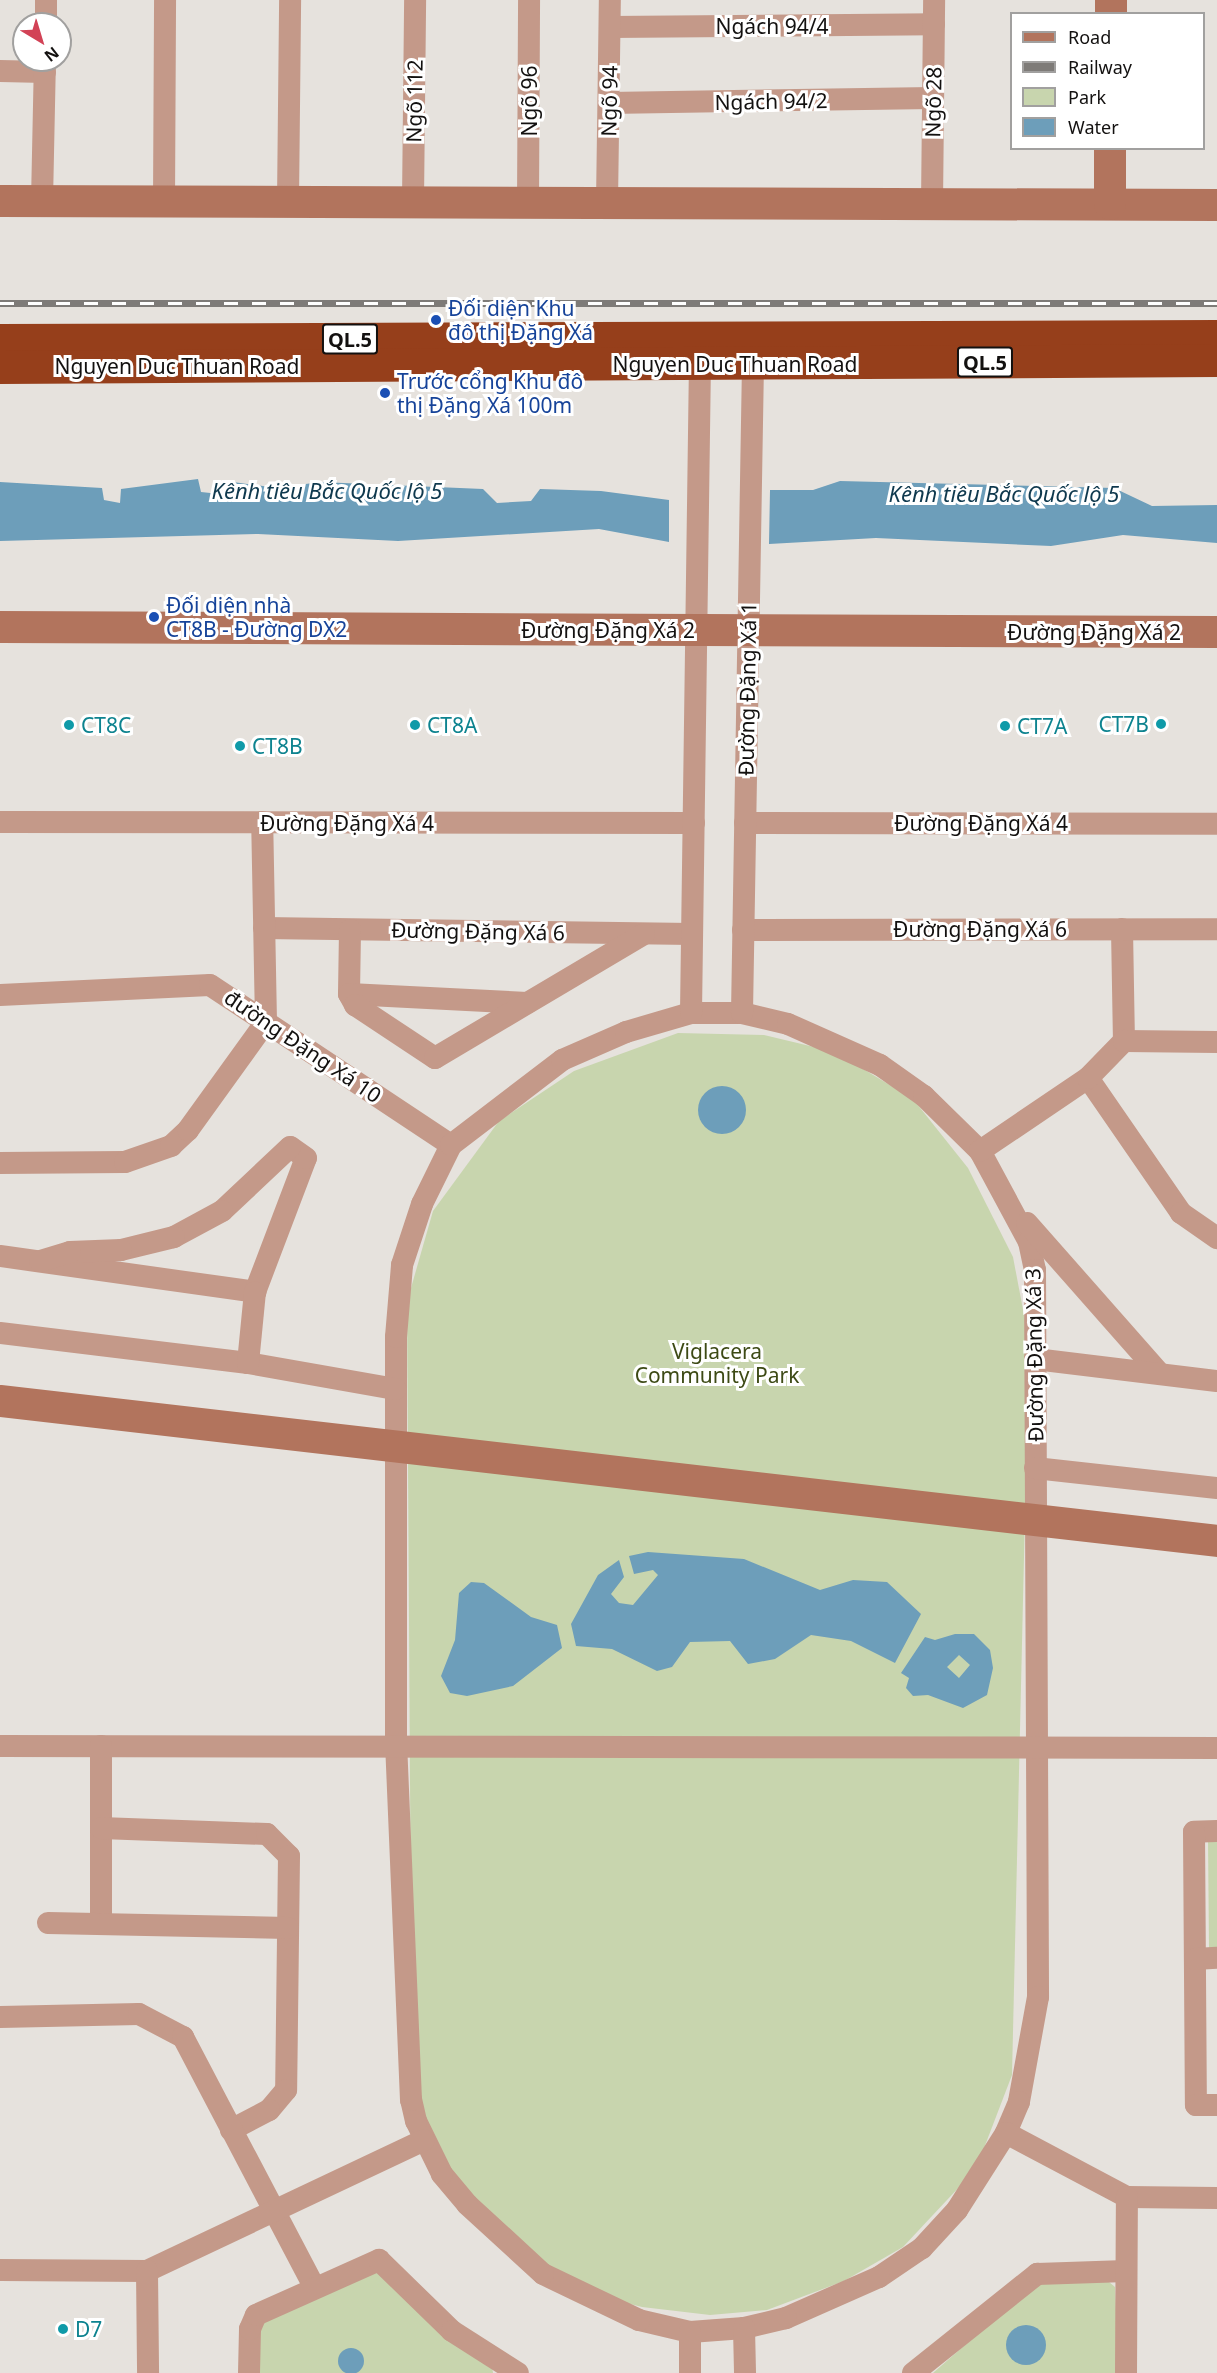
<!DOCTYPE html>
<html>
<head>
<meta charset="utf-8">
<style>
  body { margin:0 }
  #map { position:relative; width:1217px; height:2373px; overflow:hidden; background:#e6e2dd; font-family:"Noto Sans",sans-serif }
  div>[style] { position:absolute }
  .green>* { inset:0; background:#c8d5ae }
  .water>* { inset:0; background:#6d9eba }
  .round { border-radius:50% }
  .street>* { height:22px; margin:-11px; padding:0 11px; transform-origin:11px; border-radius:11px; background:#c49989 }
  .secondary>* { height:32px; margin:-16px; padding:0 16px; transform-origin:16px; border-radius:16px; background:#b2745d }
  .highway>* { height:33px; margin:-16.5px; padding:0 16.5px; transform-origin:16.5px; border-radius:16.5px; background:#963f1b }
  .rail>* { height:7px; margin-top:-3.5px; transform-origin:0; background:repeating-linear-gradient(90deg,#fff 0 14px,#7e7b78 0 28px); box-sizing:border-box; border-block:2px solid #7e7b78 }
  .dots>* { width:16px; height:16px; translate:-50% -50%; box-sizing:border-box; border:3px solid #fff; border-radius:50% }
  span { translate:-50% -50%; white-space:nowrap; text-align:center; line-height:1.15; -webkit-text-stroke:6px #fff; paint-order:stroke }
  .shield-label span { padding:2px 4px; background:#fff; border:2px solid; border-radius:4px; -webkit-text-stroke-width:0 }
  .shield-label { font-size:20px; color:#131110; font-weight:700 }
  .street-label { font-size:21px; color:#131110 }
  .transit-label { font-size:21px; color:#164399 }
  .left { translate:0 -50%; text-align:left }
  .culture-label { font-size:21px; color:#0d838f }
  .right { translate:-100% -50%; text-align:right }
  .park-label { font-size:21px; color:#3d4a15 }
  .water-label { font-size:22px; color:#0f394e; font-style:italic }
  .legend { position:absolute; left:1010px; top:12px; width:195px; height:138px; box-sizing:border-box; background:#fff; border:2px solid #a1a09f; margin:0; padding:8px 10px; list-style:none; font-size:18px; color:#131110 }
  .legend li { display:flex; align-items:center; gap:12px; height:30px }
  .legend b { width:30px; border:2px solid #a1a09f }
  .north { position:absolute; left:12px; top:12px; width:60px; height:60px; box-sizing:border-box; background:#fff; border:2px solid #a1a09f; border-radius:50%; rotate:142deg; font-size:16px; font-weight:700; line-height:24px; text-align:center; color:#131110 }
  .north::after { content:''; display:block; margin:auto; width:21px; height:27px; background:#d24256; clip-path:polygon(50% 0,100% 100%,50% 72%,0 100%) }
</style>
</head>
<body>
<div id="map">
  <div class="green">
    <i style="clip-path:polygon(678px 1033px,764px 1035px,835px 1052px,913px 1099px,968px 1168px,1013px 1257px,1029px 1341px,1012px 2075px,976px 2169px,903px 2247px,844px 2281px,767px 2310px,710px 2315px,642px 2307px,583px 2292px,518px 2248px,448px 2173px,412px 2099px,407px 1302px,433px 1211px,499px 1121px,574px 1071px)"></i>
    <i style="clip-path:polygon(1208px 1840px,1217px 1840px,1217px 1948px,1209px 1948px)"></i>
    <i style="clip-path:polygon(369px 2265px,492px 2366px,493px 2373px,257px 2373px,258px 2321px)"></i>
    <i style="clip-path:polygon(1039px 2280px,1109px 2282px,1115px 2287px,1119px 2373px,933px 2373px)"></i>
  </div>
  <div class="water">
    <i style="clip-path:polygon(198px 479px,201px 492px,229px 495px,233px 482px,277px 488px,320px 482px,483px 489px,497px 503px,531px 501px,540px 489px,601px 491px,669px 500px,669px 542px,599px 529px,398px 541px,258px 534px,0 541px,0 482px,102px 488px,104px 500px,120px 503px,121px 489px)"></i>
    <i style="clip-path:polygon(840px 481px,1114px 488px,1152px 506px,1217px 505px,1217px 543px,1123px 535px,1051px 546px,876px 538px,769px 544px,770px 490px,813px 490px)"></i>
    <i class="round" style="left:698px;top:1086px;width:48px;height:48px"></i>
    <i style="clip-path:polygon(648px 1552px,744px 1559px,820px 1590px,853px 1580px,887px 1582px,921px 1614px,895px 1663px,851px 1641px,811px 1635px,775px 1659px,748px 1664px,730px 1641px,690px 1642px,672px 1667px,657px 1671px,612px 1649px,576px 1646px,571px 1624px,598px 1575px,619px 1560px,624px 1577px,611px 1594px,619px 1603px,633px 1605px,658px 1575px,653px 1570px,634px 1574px,629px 1556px)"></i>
    <i style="clip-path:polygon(471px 1582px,484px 1583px,531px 1617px,557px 1625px,562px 1648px,513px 1686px,467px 1696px,450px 1693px,441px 1676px,455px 1640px,459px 1593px)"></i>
    <i style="clip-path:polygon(evenodd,955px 1634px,974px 1634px,990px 1650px,993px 1668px,987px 1695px,963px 1708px,928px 1695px,913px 1696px,906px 1688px,909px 1678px,901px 1673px,925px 1637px,935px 1640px,955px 1634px,959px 1655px,970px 1665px,959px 1678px,947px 1667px,959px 1655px)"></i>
    <i class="round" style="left:1006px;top:2325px;width:40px;height:40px"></i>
    <i class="round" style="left:338px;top:2348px;width:26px;height:26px"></i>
  </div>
  <div class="street">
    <i style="left:46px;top:24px;width:24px;rotate:-90deg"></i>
    <i style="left:610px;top:27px;width:324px;rotate:-0.5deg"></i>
    <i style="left:0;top:71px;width:45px;rotate:1.3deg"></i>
    <i style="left:609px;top:103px;width:324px;rotate:-0.9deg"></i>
    <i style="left:42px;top:201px;width:141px;rotate:-88.8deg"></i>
    <i style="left:164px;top:202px;width:202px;rotate:-89.7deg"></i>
    <i style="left:288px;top:202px;width:202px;rotate:-89.4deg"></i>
    <i style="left:413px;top:202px;width:202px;rotate:-89.4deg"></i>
    <i style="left:528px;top:203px;width:203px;rotate:-89.7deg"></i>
    <i style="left:607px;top:203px;width:203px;rotate:-89.2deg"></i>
    <i style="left:932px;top:204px;width:204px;rotate:-89.4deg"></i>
    <i style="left:0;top:822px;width:694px;rotate:0.08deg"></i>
    <i style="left:745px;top:823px;width:472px;rotate:0.1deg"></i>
    <i style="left:264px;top:928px;width:428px;rotate:0.8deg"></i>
    <i style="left:1122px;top:929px;width:112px;rotate:89deg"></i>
    <i style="left:743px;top:930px;width:474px;rotate:-0.1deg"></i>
    <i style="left:349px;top:994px;width:64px;rotate:-89.1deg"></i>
    <i style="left:0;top:995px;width:210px;rotate:-2.7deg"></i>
    <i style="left:210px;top:985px;width:289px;rotate:33.6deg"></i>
    <i style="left:527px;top:1003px;width:178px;rotate:-177.1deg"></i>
    <i style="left:349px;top:994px;width:13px;rotate:61deg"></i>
    <i style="left:355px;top:1005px;width:96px;rotate:33.5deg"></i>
    <i style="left:435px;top:1058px;width:243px;rotate:-30.7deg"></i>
    <i style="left:691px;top:1013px;width:51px"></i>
    <i style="left:742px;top:1013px;width:47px;rotate:13.4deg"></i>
    <i style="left:788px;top:1024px;width:101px;rotate:24deg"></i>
    <i style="left:880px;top:1065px;width:54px;rotate:35.2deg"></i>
    <i style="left:924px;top:1096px;width:78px;rotate:44.5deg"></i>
    <i style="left:980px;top:1151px;width:103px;rotate:61.7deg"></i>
    <i style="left:1029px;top:1242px;width:29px;rotate:78deg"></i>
    <i style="left:1035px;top:1270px;width:727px;rotate:89.76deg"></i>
    <i style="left:1038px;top:1997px;width:107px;rotate:100.3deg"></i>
    <i style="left:1019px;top:2102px;width:34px;rotate:113deg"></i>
    <i style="left:1006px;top:2133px;width:91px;rotate:122.5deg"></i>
    <i style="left:957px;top:2210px;width:52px;rotate:132.6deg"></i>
    <i style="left:922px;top:2248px;width:52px;rotate:146deg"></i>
    <i style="left:879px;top:2277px;width:102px;rotate:156.2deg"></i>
    <i style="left:786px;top:2318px;width:43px;rotate:166.6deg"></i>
    <i style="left:744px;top:2328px;width:54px;rotate:175.8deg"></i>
    <i style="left:690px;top:2332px;width:52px;rotate:-166.8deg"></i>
    <i style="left:639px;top:2320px;width:106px;rotate:-154.4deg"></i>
    <i style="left:543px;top:2274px;width:103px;rotate:-137.4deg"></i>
    <i style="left:467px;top:2204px;width:39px;rotate:-130deg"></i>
    <i style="left:442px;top:2174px;width:59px;rotate:-116.1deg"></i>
    <i style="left:416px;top:2121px;width:22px;rotate:-103deg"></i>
    <i style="left:411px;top:2100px;width:353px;rotate:-92.4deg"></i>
    <i style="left:396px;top:1747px;width:410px;rotate:-90deg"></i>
    <i style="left:396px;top:1337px;width:72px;rotate:-85.2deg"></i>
    <i style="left:402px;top:1265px;width:64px;rotate:-71.8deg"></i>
    <i style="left:422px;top:1204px;width:66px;rotate:-63.8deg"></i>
    <i style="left:451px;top:1145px;width:140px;rotate:-37.4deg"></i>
    <i style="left:562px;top:1060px;width:70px;rotate:-23.6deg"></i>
    <i style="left:626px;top:1032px;width:68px;rotate:-16.3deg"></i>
    <i style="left:691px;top:1013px;width:649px;rotate:-89.21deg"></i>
    <i style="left:742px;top:1013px;width:649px;rotate:-89.03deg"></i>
    <i style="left:1088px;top:1078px;width:164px;rotate:55.4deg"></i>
    <i style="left:1181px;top:1213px;width:44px;rotate:34.8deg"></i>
    <i style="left:980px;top:1151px;width:130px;rotate:-34.1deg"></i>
    <i style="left:1088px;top:1078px;width:52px;rotate:-45.8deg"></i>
    <i style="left:1124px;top:1041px;width:93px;rotate:0.6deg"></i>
    <i style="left:0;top:1163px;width:125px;rotate:-0.5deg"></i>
    <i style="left:125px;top:1162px;width:49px;rotate:-19.2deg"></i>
    <i style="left:171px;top:1146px;width:23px;rotate:-43deg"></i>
    <i style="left:188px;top:1130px;width:133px;rotate:-54.2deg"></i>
    <i style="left:266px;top:1022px;width:200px;rotate:-91.1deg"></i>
    <i style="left:1027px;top:1223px;width:201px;rotate:48.6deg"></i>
    <i style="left:0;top:1256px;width:258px;rotate:8deg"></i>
    <i style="left:255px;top:1292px;width:143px;rotate:-69.2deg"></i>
    <i style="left:306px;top:1158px;width:19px;rotate:-145deg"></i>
    <i style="left:290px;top:1147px;width:93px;rotate:136.7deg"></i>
    <i style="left:222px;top:1211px;width:55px;rotate:151.6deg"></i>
    <i style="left:174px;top:1237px;width:55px;rotate:166.2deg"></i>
    <i style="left:121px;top:1250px;width:51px;rotate:177.8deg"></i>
    <i style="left:70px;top:1252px;width:31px;rotate:163deg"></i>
    <i style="left:0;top:1333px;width:250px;rotate:6.9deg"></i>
    <i style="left:248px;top:1363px;width:150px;rotate:10deg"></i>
    <i style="left:1035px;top:1359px;width:183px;rotate:6.9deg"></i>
    <i style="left:248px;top:1363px;width:71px;rotate:-84.4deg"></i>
    <i style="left:1035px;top:1468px;width:183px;rotate:6.3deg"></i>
    <i style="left:0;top:1746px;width:1217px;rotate:0.09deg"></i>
    <i style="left:101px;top:1746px;width:176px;rotate:90deg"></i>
    <i style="left:101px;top:1828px;width:166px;rotate:2.1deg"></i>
    <i style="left:267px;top:1834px;width:31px;rotate:45deg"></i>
    <i style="left:289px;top:1856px;width:234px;rotate:90.7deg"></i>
    <i style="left:286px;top:2090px;width:26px;rotate:130deg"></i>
    <i style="left:269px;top:2110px;width:43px;rotate:152.2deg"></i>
    <i style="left:1217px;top:1831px;width:23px;rotate:178deg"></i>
    <i style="left:1194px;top:1832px;width:273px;rotate:89.6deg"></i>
    <i style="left:1196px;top:2105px;width:21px"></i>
    <i style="left:48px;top:1923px;width:240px;rotate:1.2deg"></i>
    <i style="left:1195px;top:1959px;width:22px;rotate:-3deg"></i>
    <i style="left:0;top:2017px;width:139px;rotate:-1.2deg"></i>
    <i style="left:139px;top:2014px;width:50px;rotate:27.6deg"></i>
    <i style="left:183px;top:2037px;width:280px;rotate:62.3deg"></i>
    <i style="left:1006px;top:2133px;width:137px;rotate:27.9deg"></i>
    <i style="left:1127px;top:2197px;width:90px;rotate:0.6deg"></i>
    <i style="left:0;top:2270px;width:147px;rotate:0.4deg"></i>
    <i style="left:147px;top:2271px;width:306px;rotate:-25.3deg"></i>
    <i style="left:147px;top:2271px;width:102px;rotate:89.4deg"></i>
    <i style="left:744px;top:2328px;width:45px;rotate:88.7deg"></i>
    <i style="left:690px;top:2332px;width:41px;rotate:90deg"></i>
    <i style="left:249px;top:2373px;width:44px;rotate:-88.7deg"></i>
    <i style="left:250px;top:2329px;width:15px;rotate:-67deg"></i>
    <i style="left:256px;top:2315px;width:135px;rotate:-24.1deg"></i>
    <i style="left:379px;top:2260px;width:102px;rotate:44.2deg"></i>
    <i style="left:452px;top:2331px;width:78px;rotate:32.5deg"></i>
    <i style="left:913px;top:2373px;width:159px;rotate:-38.6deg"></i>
    <i style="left:1037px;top:2274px;width:89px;rotate:-1.9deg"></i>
    <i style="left:1126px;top:2373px;width:176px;rotate:-89.7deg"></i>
  </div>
  <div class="secondary">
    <i style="left:1111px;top:14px;width:14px;rotate:-90deg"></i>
    <i style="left:0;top:201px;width:1217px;rotate:0.19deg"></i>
    <i style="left:1110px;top:204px;width:56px;rotate:-90deg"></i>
    <i style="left:0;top:627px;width:1217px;rotate:0.24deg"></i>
    <i style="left:0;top:1401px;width:1225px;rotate:6.56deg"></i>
  </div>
  <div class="highway">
    <i style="left:0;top:340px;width:1217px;rotate:-0.19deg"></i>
    <i style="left:0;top:367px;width:1217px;rotate:-0.33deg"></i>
  </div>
  <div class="rail">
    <i style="left:0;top:303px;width:1217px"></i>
  </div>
  <div class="dots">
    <i style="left:436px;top:320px;background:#1a4fb4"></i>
    <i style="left:385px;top:393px;background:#1a4fb4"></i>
    <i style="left:154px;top:617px;background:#1a4fb4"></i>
    <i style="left:1161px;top:724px;background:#0f9aa8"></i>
    <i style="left:69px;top:725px;background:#0f9aa8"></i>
    <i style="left:415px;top:725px;background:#0f9aa8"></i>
    <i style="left:1005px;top:726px;background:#0f9aa8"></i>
    <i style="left:240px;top:746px;background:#0f9aa8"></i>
    <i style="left:63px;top:2329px;background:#0f9aa8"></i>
  </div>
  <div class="shield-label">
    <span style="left:350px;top:339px">QL.5</span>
    <span style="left:985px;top:362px">QL.5</span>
  </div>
  <div class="street-label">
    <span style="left:772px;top:26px">Ngách 94/4</span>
    <span style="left:414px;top:101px;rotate:-89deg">Ngõ 112</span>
    <span style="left:529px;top:101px;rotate:-90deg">Ngõ 96</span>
    <span style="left:609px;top:101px;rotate:-89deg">Ngõ 94</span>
    <span style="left:771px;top:101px;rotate:-1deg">Ngách 94/2</span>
    <span style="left:933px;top:102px;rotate:-89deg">Ngõ 28</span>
    <span style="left:735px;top:364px">Nguyen Duc Thuan Road</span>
    <span style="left:177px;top:366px">Nguyen Duc Thuan Road</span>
    <span style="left:608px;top:630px">Đường Đặng Xá 2</span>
    <span style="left:1094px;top:632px">Đường Đặng Xá 2</span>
    <span style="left:747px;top:689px;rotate:-89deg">Đường Đặng Xá 1</span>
    <span style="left:347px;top:823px">Đường Đặng Xá 4</span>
    <span style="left:981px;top:823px">Đường Đặng Xá 4</span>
    <span style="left:980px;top:929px">Đường Đặng Xá 6</span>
    <span style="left:478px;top:931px;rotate:1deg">Đường Đặng Xá 6</span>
    <span style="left:303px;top:1046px;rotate:34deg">đường Đặng Xá 10</span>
    <span style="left:1034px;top:1355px;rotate:-91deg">Đường Đặng Xá 3</span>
  </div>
  <div class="transit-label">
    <span class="left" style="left:448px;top:320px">Đối diện Khu<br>đô thị Đặng Xá</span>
    <span class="left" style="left:397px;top:393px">Trước cổng Khu đô<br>thị Đặng Xá 100m</span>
    <span class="left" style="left:166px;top:617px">Đối diện nhà<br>CT8B - Đường DX2</span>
  </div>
  <div class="culture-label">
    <span class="right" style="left:1149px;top:724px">CT7B</span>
    <span class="left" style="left:81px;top:725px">CT8C</span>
    <span class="left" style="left:427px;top:725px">CT8A</span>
    <span class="left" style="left:1017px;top:726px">CT7A</span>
    <span class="left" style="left:252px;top:746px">CT8B</span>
    <span class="left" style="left:75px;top:2329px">D7</span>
  </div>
  <div class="park-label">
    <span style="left:717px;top:1363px">Viglacera<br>Community Park</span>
  </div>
  <div class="water-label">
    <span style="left:327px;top:491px">Kênh tiêu Bắc Quốc lộ 5</span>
    <span style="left:1004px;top:494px">Kênh tiêu Bắc Quốc lộ 5</span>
  </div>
  <ul class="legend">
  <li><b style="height:8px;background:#b2745d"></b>Road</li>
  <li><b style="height:8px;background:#7e7b78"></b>Railway</li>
  <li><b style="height:16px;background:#c8d5ae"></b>Park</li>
  <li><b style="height:16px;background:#6d9eba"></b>Water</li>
  </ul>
  <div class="north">N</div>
</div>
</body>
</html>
